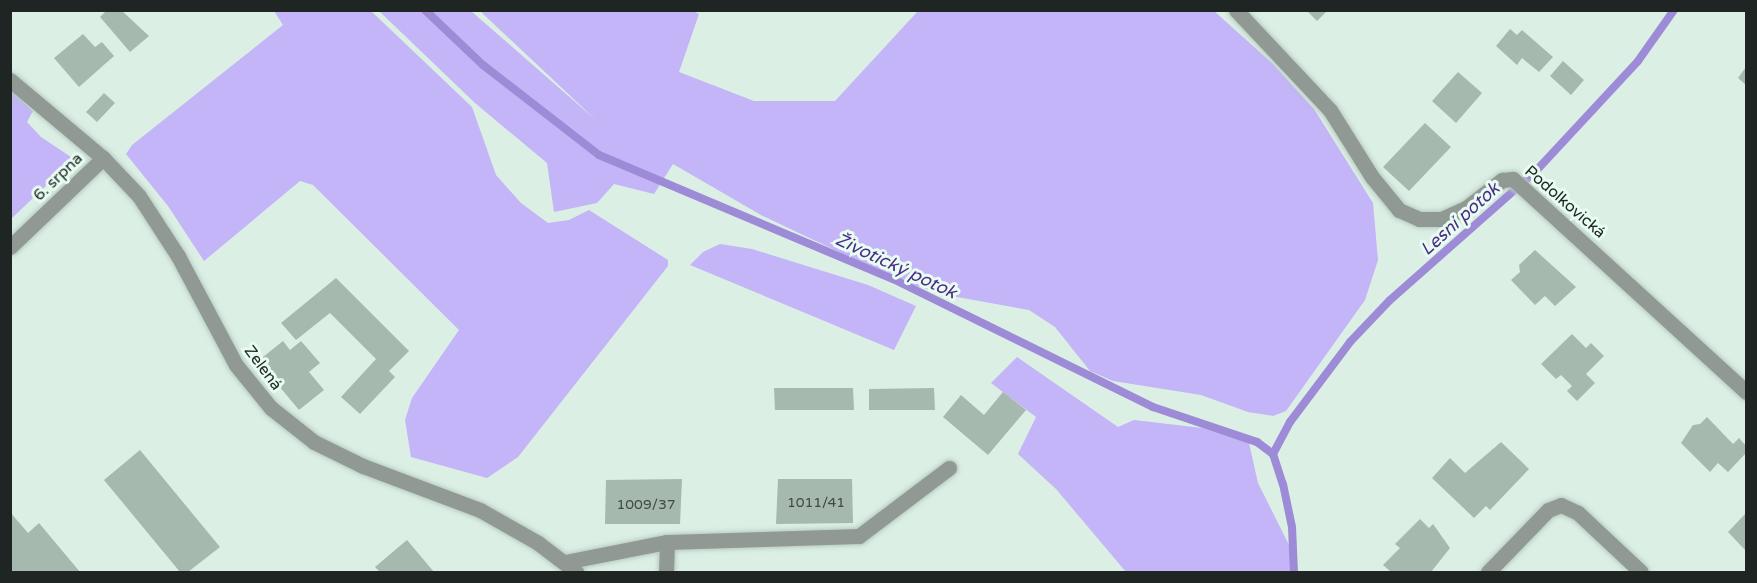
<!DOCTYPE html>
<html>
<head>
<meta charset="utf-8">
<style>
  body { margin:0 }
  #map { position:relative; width:1757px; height:583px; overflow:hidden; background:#dbefe4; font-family:"Varela Round",sans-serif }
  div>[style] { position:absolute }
  .green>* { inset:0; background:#c3b5f7 }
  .stream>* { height:8px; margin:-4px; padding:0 4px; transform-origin:4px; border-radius:4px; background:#9d8bd8 }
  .building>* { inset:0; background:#a6b9ae }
  .roads { filter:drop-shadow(0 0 2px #b9cbc1) drop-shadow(0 0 2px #b9cbc1) }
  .minor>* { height:15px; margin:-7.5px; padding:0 7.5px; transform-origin:7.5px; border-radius:7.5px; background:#909994 }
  span { translate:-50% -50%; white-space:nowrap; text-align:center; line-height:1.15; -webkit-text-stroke:6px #e8fcf1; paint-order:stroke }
  .number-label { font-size:14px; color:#404a45 }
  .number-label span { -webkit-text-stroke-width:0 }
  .street-label { font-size:16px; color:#1e2522 }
  .water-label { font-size:18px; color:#4b2d87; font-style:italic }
  .frame { position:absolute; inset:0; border:12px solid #1e2522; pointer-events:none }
</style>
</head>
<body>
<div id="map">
  <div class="green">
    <i style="clip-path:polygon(274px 11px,371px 11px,472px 107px,496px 175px,521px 203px,548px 223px,569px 220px,589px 210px,668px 260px,668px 266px,518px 457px,487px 478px,411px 457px,405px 420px,412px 398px,459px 330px,313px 185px,300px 181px,204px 261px,168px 206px,126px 154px,132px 145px,283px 25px)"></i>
    <i style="clip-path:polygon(379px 11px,471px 11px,597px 121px,480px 11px,693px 11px,699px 14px,679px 72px,754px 101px,835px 101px,918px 11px,1214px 11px,1273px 64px,1314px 109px,1373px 203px,1378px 260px,1365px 300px,1286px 411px,1273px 416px,1248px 412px,1201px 395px,1113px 381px,1090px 371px,1055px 327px,1029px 310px,946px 295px,900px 281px,761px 215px,673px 164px,654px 194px,614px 184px,597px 203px,554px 212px,547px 163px,475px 103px)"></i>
    <i style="clip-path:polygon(11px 90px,33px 111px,27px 122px,41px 137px,74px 159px,11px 219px)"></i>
    <i style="clip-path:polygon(720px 244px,752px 249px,868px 285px,916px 306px,894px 350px,690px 265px,703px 252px)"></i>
    <i style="clip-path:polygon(1017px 357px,1118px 427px,1134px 420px,1202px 428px,1249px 443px,1258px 483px,1291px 549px,1290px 572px,1126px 572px,1056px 489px,1018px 454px,1036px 417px,991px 383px)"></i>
  </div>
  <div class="stream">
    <i style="left:425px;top:10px;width:80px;rotate:43.5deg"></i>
    <i style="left:483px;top:65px;width:147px;rotate:37.8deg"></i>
    <i style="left:599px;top:155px;width:319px;rotate:22.9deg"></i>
    <i style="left:893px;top:279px;width:290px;rotate:26.2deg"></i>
    <i style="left:1153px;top:407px;width:110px;rotate:18.6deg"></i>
    <i style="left:1257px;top:442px;width:20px;rotate:37deg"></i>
    <i style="left:1273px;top:454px;width:32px;rotate:72deg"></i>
    <i style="left:1283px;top:484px;width:44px;rotate:78.2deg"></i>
    <i style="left:1292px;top:527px;width:45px;rotate:87.5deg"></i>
    <i style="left:1273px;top:454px;width:36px;rotate:-62deg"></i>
    <i style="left:1290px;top:422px;width:100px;rotate:-53.1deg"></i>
    <i style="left:1350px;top:342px;width:57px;rotate:-46.4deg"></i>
    <i style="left:1389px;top:301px;width:195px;rotate:-41.5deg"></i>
    <i style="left:1535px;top:172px;width:151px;rotate:-47.1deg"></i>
    <i style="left:1638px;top:61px;width:62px;rotate:-54.8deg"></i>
  </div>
  <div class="building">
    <i style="clip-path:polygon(107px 10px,121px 10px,149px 36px,130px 52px,100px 17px)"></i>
    <i style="clip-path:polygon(1306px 10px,1328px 10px,1317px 21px)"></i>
    <i style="clip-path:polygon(1510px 29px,1517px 35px,1522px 30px,1553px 57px,1539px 72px,1522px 58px,1517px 65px,1496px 46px)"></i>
    <i style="clip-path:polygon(83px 34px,95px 47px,102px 42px,114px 56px,79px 87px,54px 58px)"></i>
    <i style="clip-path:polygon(1563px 61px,1584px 80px,1571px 95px,1550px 76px)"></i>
    <i style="clip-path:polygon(1746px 67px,1746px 85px,1738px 78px)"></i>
    <i style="clip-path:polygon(1458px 72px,1482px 93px,1456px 123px,1432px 101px)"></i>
    <i style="clip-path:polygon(104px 93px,115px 103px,97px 122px,86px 112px)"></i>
    <i style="clip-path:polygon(1425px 123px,1451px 147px,1409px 191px,1383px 167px)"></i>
    <i style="clip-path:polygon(1535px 250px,1576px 287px,1555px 306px,1545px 296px,1535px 305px,1511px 280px,1520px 272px,1519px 265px)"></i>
    <i style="clip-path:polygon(336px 278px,409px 351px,389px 371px,395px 377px,360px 414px,341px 397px,376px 359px,330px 313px,296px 340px,281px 323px)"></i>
    <i style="clip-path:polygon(1572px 334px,1586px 348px,1591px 343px,1604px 356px,1586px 374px,1595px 383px,1577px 401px,1567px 391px,1572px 386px,1561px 375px,1556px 379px,1541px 364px)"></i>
    <i style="clip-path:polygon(283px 341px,290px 350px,301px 341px,320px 363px,309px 372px,324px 390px,299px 410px,258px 361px)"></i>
    <i style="clip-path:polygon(774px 388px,853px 388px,854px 410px,775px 410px)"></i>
    <i style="clip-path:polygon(934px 388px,935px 410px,869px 410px,869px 389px)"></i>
    <i style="clip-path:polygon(1003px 392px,1026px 410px,988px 455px,943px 417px,961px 395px,984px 415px)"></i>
    <i style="clip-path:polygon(1707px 417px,1733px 444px,1739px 438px,1746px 446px,1746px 453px,1728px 472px,1718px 463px,1710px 472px,1681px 443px,1693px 425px,1700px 424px)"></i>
    <i style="clip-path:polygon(1501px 442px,1529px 469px,1490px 510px,1486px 506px,1474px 518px,1432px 478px,1450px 458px,1465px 473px)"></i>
    <i style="clip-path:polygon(140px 450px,220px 547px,188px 572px,180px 572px,104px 480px)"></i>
    <i style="clip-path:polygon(682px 479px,680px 524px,605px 524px,606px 480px)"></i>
    <i style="clip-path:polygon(778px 479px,852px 479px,853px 523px,776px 524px)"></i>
    <i style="clip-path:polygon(10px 512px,28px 533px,39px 523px,80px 572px,10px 572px)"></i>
    <i style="clip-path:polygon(1746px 513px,1746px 551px,1728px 532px)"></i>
    <i style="clip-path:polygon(1420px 519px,1429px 528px,1433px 524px,1450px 548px,1431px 572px,1391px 572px,1383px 565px,1400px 548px,1395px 544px)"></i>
    <i style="clip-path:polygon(407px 540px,434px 572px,380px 572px,375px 567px)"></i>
  </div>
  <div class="roads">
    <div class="minor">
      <i style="left:1236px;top:10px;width:137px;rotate:46.8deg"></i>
      <i style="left:1330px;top:110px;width:79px;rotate:57.9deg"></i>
      <i style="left:1372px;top:177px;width:43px;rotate:50.7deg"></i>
      <i style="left:1399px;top:210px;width:22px;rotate:24deg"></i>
      <i style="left:1419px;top:219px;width:22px"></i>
      <i style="left:1441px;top:219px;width:27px;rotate:-24deg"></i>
      <i style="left:1466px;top:208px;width:46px;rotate:-37.9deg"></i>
      <i style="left:1502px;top:180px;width:11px;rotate:-5deg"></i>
      <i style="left:1513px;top:179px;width:316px;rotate:42.4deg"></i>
      <i style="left:10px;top:80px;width:121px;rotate:40deg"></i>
      <i style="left:103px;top:158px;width:52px;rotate:46.5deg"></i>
      <i style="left:139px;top:196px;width:72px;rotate:57deg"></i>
      <i style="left:178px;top:256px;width:123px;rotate:62deg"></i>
      <i style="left:236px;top:365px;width:55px;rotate:50.9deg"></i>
      <i style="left:271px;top:408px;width:55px;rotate:38.3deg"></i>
      <i style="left:314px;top:442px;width:55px;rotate:26.1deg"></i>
      <i style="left:363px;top:466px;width:125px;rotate:20.6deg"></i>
      <i style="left:480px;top:510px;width:67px;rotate:29.6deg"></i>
      <i style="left:538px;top:543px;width:48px;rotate:37.3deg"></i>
      <i style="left:10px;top:247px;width:129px;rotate:-43.7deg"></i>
      <i style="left:565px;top:562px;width:104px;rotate:-11.1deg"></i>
      <i style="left:666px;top:572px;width:30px;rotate:-88deg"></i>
      <i style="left:667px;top:542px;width:192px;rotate:-1.8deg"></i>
      <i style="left:859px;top:536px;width:113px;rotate:-37.1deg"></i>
      <i style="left:1488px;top:572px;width:86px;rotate:-45.9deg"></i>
      <i style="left:1548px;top:510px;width:14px;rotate:-21deg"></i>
      <i style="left:1561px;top:505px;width:19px;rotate:25deg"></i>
      <i style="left:1578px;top:513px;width:86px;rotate:43.1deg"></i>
    </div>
  </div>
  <div class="number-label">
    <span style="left:816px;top:503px">1011/41</span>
    <span style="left:646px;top:505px">1009/37</span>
  </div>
  <div class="street-label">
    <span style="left:58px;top:177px;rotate:-44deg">6. srpna</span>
    <span style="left:1565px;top:202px;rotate:41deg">Podolkovická</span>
    <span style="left:263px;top:368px;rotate:53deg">Zelená</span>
  </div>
  <div class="water-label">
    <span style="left:1460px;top:219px;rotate:-42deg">Lesní potok</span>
    <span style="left:896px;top:266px;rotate:25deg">Životický potok</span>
  </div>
  <div class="frame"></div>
</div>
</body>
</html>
